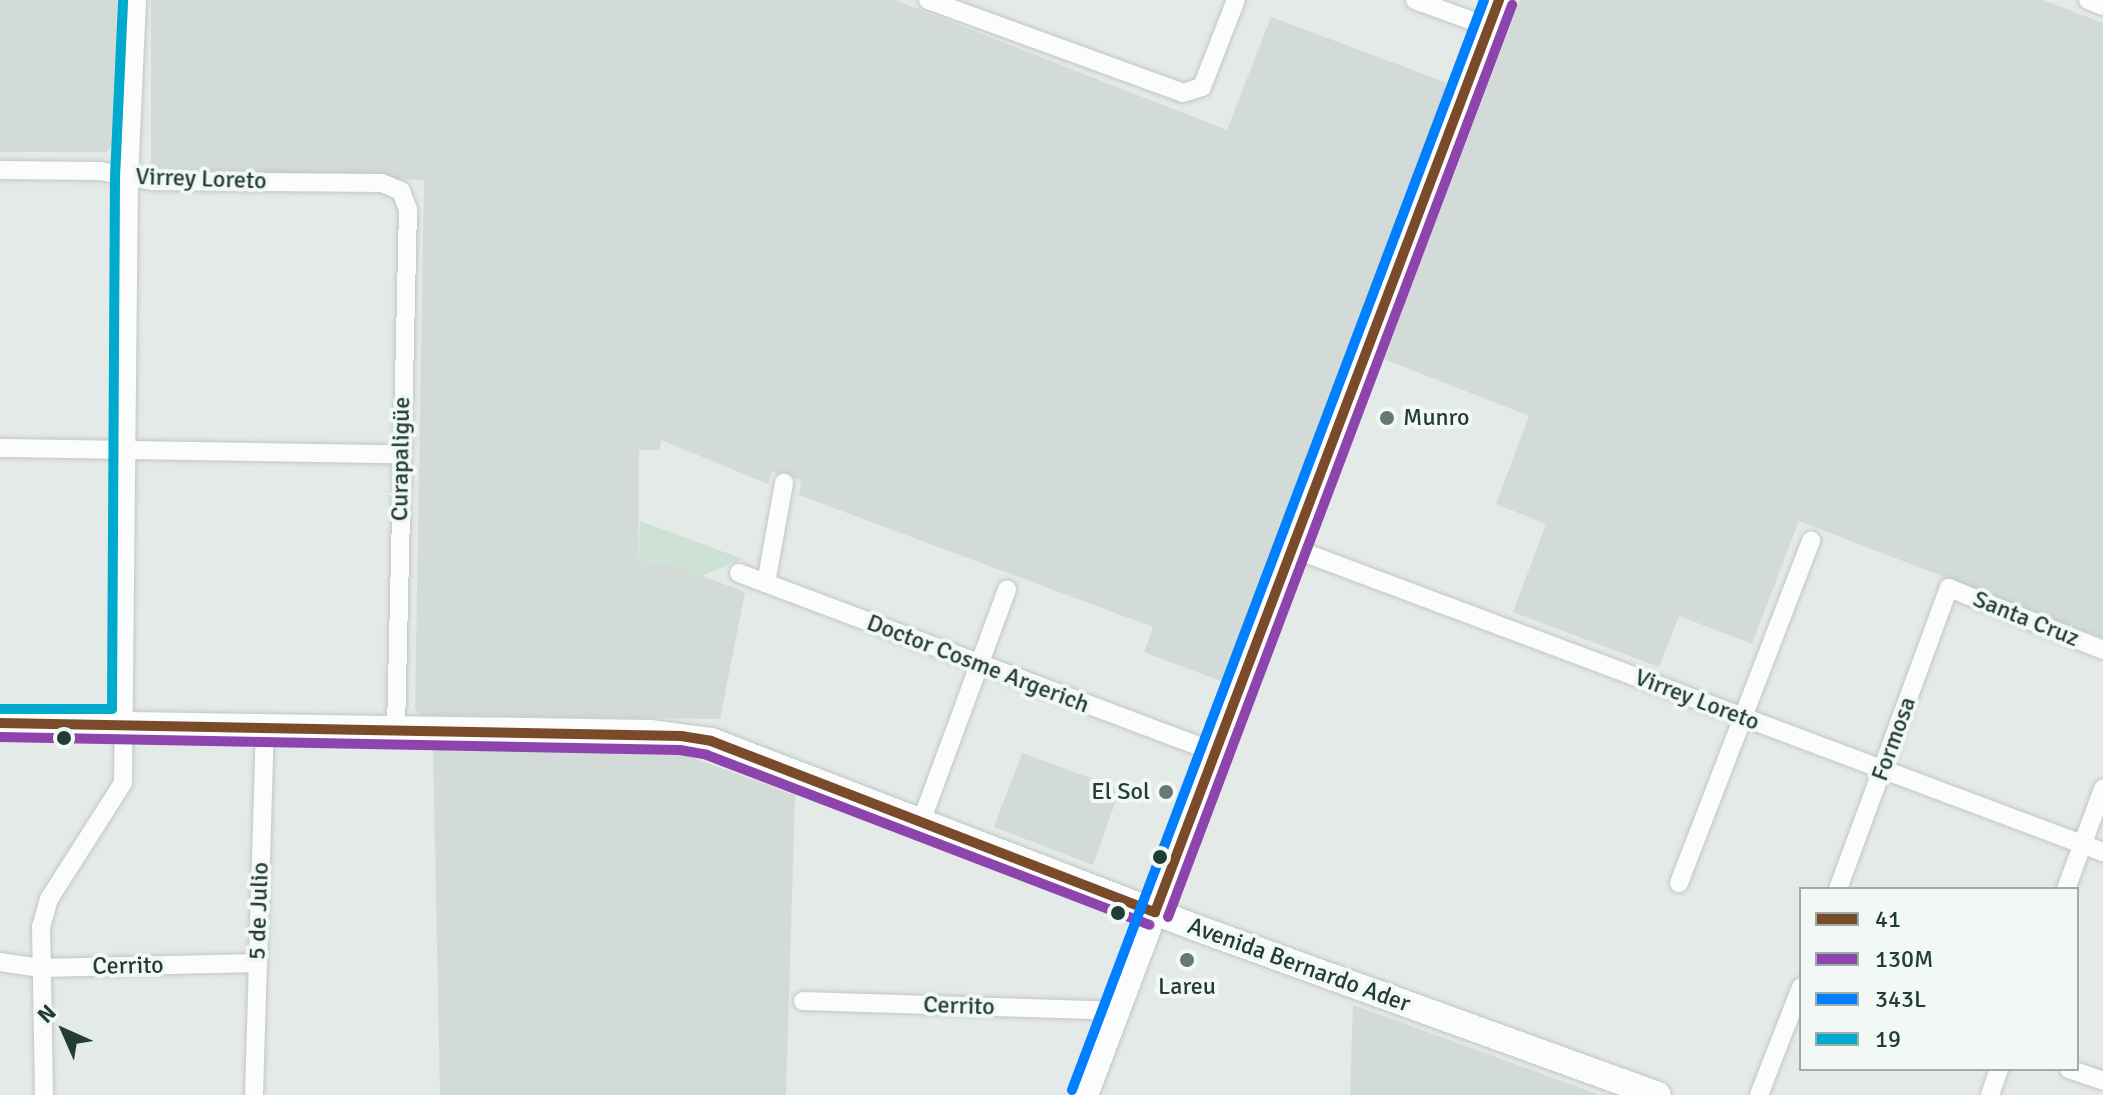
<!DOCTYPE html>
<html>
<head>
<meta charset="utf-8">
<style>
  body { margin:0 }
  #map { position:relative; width:2103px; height:1095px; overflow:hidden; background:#e4eae7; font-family:Signika,sans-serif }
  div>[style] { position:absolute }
  .built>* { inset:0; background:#d2dbd7 }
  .green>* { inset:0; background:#cde2d5 }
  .roads { filter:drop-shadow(0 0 2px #c1c7c4) drop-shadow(0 0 2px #c1c7c4) }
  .street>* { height:18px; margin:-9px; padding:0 9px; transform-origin:9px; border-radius:9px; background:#fbfcfb }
  .secondary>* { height:26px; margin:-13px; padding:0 13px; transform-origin:13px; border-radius:13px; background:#fbfcfb }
  .bus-1>* { height:10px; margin:-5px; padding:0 5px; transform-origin:5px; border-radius:5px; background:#7a4b2a }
  .bus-2>* { height:10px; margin:-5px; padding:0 5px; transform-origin:5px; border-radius:5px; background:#8e44ad }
  .bus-3>* { height:10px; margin:-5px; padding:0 5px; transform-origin:5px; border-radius:5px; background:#007fff }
  .bus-4>* { height:10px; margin:-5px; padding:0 5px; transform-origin:5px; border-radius:5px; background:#00a9ce }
  .dots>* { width:22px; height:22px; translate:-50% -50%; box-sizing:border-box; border:4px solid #f2f8f6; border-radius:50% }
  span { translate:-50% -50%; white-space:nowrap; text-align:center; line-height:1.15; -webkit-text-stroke:8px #f2f8f6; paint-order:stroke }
  .street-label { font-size:24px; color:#223c36 }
  .poi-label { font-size:24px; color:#223c36 }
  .left { translate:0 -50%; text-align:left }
  .right { translate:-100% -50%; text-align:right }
  .legend { position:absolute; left:1799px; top:887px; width:280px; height:184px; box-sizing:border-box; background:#f2f8f6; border:2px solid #9fada9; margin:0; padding:10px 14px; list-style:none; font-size:24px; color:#223c36 }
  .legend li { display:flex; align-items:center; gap:16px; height:40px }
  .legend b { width:40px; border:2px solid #9fada9 }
  .north { position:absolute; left:24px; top:991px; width:80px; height:80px; -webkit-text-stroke:6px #f2f8f6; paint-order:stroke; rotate:315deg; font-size:22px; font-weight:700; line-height:32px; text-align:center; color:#223c36 }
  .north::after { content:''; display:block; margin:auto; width:28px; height:36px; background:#223c36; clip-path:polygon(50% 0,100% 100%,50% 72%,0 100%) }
</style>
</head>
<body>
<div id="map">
  <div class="built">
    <i style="clip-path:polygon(0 0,117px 0,114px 144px,106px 152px,0 152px)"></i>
    <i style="clip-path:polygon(151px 0,895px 0,1227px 130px,1271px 17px,1450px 84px,1223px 682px,1144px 652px,1153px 627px,799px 495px,801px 480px,772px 472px,768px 484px,661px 440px,660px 450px,639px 450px,638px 563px,671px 564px,745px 592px,720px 719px,421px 715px,415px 709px,424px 180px,151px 176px)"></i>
    <i style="clip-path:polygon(1520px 0,2043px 0,2103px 23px,2103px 638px,1799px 521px,1752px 644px,1679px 616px,1659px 667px,1513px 612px,1546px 524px,1496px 504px,1529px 416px,1384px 359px)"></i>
    <i style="clip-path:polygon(433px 748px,677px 752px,795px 795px,786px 1095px,440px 1095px)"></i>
    <i style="clip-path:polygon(1022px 753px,1120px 789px,1093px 865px,994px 827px)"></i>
    <i style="clip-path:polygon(1353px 1005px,1600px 1095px,1350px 1095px)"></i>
  </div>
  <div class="green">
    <i style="clip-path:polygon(640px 521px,743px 559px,701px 576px,671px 564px,638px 563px)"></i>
  </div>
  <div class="roads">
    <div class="street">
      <i style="left:928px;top:0;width:271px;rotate:20deg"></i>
      <i style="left:1183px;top:93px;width:20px;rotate:-18deg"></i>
      <i style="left:1202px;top:87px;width:93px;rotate:-68.7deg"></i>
      <i style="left:1415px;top:0;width:79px;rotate:20deg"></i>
      <i style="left:2088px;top:0;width:16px;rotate:22deg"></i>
      <i style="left:0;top:170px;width:100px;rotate:0.6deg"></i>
      <i style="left:100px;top:171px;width:53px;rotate:10.9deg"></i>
      <i style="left:152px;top:181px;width:230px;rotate:0.5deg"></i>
      <i style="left:382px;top:183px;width:21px;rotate:23deg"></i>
      <i style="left:401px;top:191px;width:19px;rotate:69deg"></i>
      <i style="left:408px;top:209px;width:519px;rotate:91.32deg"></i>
      <i style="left:0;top:448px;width:400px;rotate:0.9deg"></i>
      <i style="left:1292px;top:548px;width:866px;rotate:20.55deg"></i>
      <i style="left:739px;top:573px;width:511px;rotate:20.63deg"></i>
      <i style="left:766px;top:583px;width:102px;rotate:-79.8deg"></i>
      <i style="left:921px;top:822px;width:248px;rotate:-69.7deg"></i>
      <i style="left:1679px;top:883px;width:367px;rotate:-68.9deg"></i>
      <i style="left:1838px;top:889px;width:321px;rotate:-69.8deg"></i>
      <i style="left:1949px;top:588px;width:166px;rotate:21.9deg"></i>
      <i style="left:2066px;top:889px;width:107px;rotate:-69.7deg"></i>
      <i style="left:0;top:962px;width:40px;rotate:8.5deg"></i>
      <i style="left:40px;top:968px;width:217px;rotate:-1.3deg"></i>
      <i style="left:803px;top:1001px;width:312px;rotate:1.8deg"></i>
      <i style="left:2069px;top:1069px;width:36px;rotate:19deg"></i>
      <i style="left:44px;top:1095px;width:168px;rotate:-91deg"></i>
      <i style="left:41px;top:927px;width:29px;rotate:-74deg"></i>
      <i style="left:49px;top:899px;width:138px;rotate:-57.5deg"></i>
      <i style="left:123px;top:783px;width:606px;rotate:-89.43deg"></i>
      <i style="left:129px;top:177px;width:177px;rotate:-87.4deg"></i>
      <i style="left:254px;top:1095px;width:369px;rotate:-88.3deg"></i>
      <i style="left:1759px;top:1095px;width:116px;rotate:-68.7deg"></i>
      <i style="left:1990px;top:1095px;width:28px;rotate:-71deg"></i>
    </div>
    <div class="secondary">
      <i style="left:0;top:723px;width:650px;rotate:0.88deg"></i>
      <i style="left:650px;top:733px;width:62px;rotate:7.5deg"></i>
      <i style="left:711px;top:741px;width:518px;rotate:21.06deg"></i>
      <i style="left:1194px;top:927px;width:493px;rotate:19.9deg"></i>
      <i style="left:1085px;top:1095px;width:1171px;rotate:-69.29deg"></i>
    </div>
  </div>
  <div class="bus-1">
    <i style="left:0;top:723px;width:681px;rotate:1.09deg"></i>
    <i style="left:681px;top:736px;width:30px;rotate:9deg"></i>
    <i style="left:711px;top:741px;width:476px;rotate:21.1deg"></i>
    <i style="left:1155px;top:912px;width:975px;rotate:-69.33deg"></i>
  </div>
  <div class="bus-2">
    <i style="left:0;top:737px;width:680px;rotate:1.1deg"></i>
    <i style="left:680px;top:750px;width:27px;rotate:10deg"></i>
    <i style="left:707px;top:755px;width:474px;rotate:21deg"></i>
    <i style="left:1168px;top:917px;width:975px;rotate:-69.33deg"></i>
  </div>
  <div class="bus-3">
    <i style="left:1072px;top:1090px;width:1165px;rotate:-69.29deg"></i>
  </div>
  <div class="bus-4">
    <i style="left:0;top:709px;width:112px"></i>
    <i style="left:112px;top:709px;width:532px;rotate:-89.68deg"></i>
    <i style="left:115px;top:177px;width:177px;rotate:-87.4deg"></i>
  </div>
  <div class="dots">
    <i style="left:1387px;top:418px;background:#667974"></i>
    <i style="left:64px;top:738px;background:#223c36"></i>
    <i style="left:1166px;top:792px;background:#667974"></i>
    <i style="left:1160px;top:857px;background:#223c36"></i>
    <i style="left:1118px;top:913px;background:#223c36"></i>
    <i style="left:1187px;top:960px;background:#667974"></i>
  </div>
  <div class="street-label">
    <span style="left:201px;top:179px;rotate:2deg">Virrey Loreto</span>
    <span style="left:401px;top:459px;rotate:-89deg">Curapaligüe</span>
    <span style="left:2026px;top:619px;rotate:22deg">Santa Cruz</span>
    <span style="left:978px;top:664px;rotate:21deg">Doctor Cosme Argerich</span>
    <span style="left:1697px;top:700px;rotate:21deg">Virrey Loreto</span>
    <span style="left:1894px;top:739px;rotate:-70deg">Formosa</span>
    <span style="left:259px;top:911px;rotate:-88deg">5 de Julio</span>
    <span style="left:1299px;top:965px;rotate:20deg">Avenida Bernardo Ader</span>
    <span style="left:128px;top:966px;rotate:-1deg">Cerrito</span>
    <span style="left:959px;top:1006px;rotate:2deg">Cerrito</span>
  </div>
  <div class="poi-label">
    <span class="left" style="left:1403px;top:418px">Munro</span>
    <span class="right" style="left:1150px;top:792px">El Sol</span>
    <span style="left:1187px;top:987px">Lareu</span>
  </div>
  <ul class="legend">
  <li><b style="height:10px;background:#7a4b2a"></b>41</li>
  <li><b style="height:10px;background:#8e44ad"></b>130M</li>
  <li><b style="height:10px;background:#007fff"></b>343L</li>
  <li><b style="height:10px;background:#00a9ce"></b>19</li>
  </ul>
  <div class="north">N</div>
</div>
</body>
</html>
